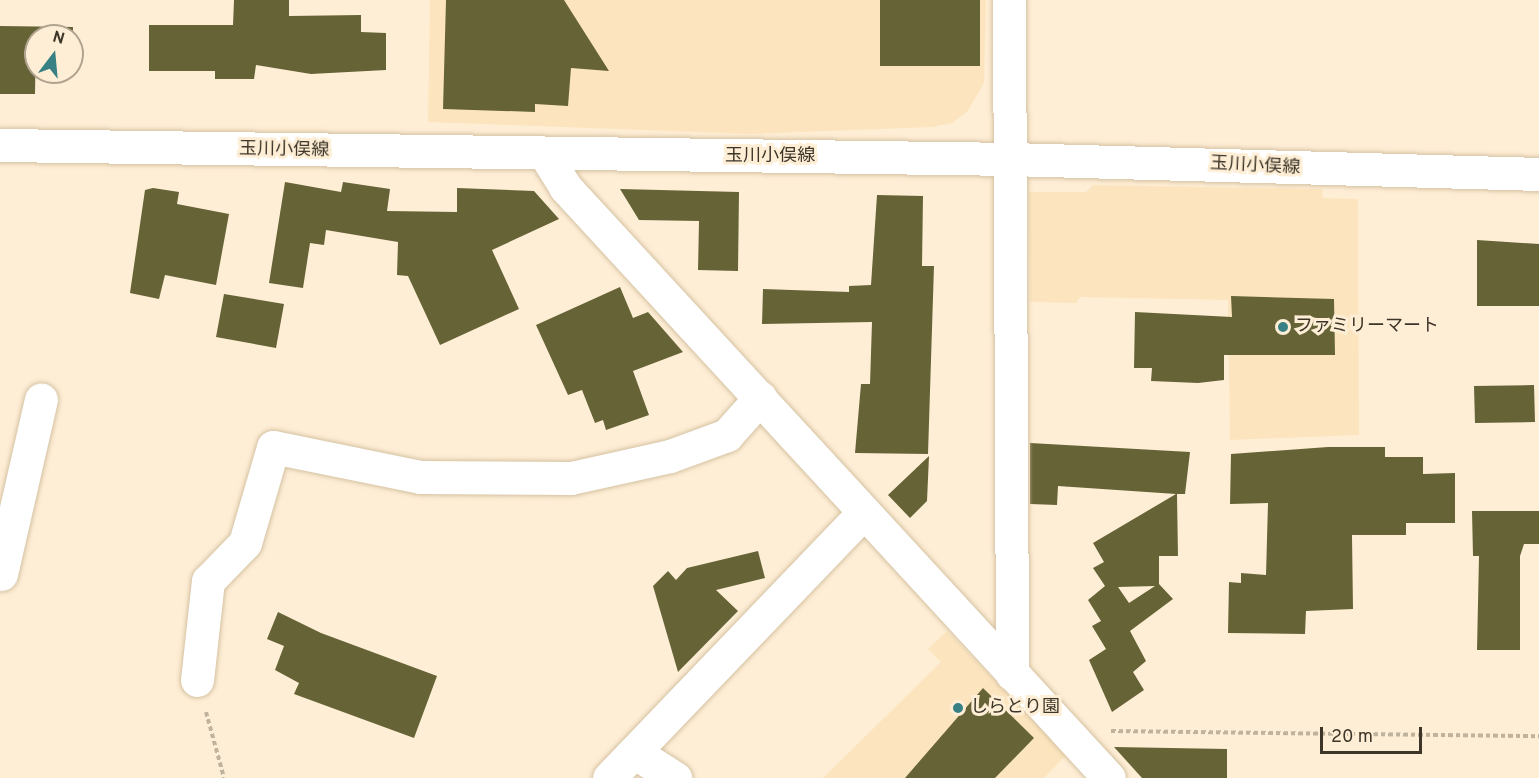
<!DOCTYPE html>
<html>
<head>
<meta charset="utf-8">
<style>
  body { margin:0 }
  #map { position:relative; width:1539px; height:778px; overflow:hidden; background:#feeed5; font-family:Overpass,"Noto Sans JP",sans-serif }
  div>[style] { position:absolute }
  .built>* { inset:0; background:#fce5be }
  .building>* { inset:0; background:#666337 }
  .path>* { height:4px; margin-top:-2px; transform-origin:0; background:repeating-linear-gradient(90deg,#c0b39e 0 4.5px,transparent 0 7.5px) }
  .roads { filter:drop-shadow(0 0 2px #d5c2a3) drop-shadow(0 0 2px #d5c2a3) }
  .minor>* { height:33px; margin:-16.5px; padding:0 16.5px; transform-origin:16.5px; border-radius:16.5px; background:#fff }
  .major>* { height:33px; margin:-16.5px; padding:0 16.5px; transform-origin:16.5px; border-radius:16.5px; background:#fff }
  .dots>* { width:16px; height:16px; translate:-50% -50%; box-sizing:border-box; border:3px solid #feeed5; border-radius:50% }
  span { translate:-50% -50%; white-space:nowrap; text-align:center; line-height:1.15; -webkit-text-stroke:6px #feeed5; paint-order:stroke }
  .street-label { font-size:18px; color:#3c3528 }
  .poi-label { font-size:18px; color:#3c3528 }
  .left { translate:0 -50%; text-align:left }
  .north { position:absolute; left:24px; top:24px; width:60px; height:60px; box-sizing:border-box; background:#feeed5; border:2px solid #b0a490; border-radius:50%; rotate:16deg; font-size:16px; font-weight:700; line-height:24px; text-align:center; color:#3c3528 }
  .north::after { content:''; display:block; margin:auto; width:21px; height:27px; background:#378083; clip-path:polygon(50% 0,100% 100%,50% 72%,0 100%) }
  .scale { position:absolute; left:1320px; top:727px; width:102px; height:27px; box-sizing:border-box; border:3px solid #3c3528; border-top:0; padding-left:8px; font-size:18px; line-height:21px; white-space:nowrap; color:#3c3528; -webkit-text-stroke:4px #feeed5; paint-order:stroke }
</style>
</head>
<body>
<div id="map">
  <div class="built">
    <i style="clip-path:polygon(430px 0,986px 0,984px 83px,967px 112px,952px 123px,932px 127px,750px 134px,428px 122px)"></i>
    <i style="clip-path:polygon(1093px 185px,1322px 189px,1323px 198px,1358px 199px,1359px 435px,1230px 440px,1228px 300px,1080px 297px,1076px 303px,1030px 302px,1029px 192px,1086px 192px)"></i>
    <i style="clip-path:polygon(947px 631px,1066px 755px,1044px 778px,823px 778px,941px 662px,928px 649px)"></i>
  </div>
  <div class="building">
    <i style="clip-path:polygon(234px 0,289px 0,289px 16px,361px 15px,361px 32px,386px 33px,386px 70px,311px 74px,256px 65px,254px 79px,215px 79px,215px 71px,149px 71px,149px 25px,233px 25px)"></i>
    <i style="clip-path:polygon(446px 0,564px 0,609px 71px,571px 68px,568px 106px,535px 104px,535px 112px,443px 109px)"></i>
    <i style="clip-path:polygon(880px 0,980px 0,980px 66px,880px 66px)"></i>
    <i style="clip-path:polygon(0 26px,73px 27px,72px 68px,72px 36px,36px 36px,35px 94px,0 94px)"></i>
    <i style="clip-path:polygon(285px 182px,341px 192px,343px 182px,390px 189px,387px 211px,457px 212px,457px 188px,534px 191px,559px 219px,492px 250px,519px 309px,440px 345px,408px 276px,397px 275px,398px 242px,326px 230px,324px 245px,310px 243px,303px 288px,269px 283px)"></i>
    <i style="clip-path:polygon(153px 188px,179px 192px,177px 204px,229px 214px,216px 285px,165px 275px,159px 299px,130px 293px,145px 190px)"></i>
    <i style="clip-path:polygon(620px 189px,739px 192px,738px 271px,698px 270px,699px 221px,639px 220px)"></i>
    <i style="clip-path:polygon(877px 195px,923px 196px,922px 266px,934px 266px,928px 454px,855px 453px,861px 384px,870px 384px,872px 322px,762px 324px,763px 289px,849px 292px,849px 286px,871px 285px)"></i>
    <i style="clip-path:polygon(1477px 240px,1539px 244px,1539px 306px,1477px 306px)"></i>
    <i style="clip-path:polygon(620px 287px,633px 318px,648px 312px,683px 352px,633px 371px,649px 415px,606px 430px,603px 420px,595px 423px,582px 390px,568px 395px,536px 325px)"></i>
    <i style="clip-path:polygon(224px 294px,284px 304px,276px 348px,216px 337px)"></i>
    <i style="clip-path:polygon(1231px 296px,1334px 299px,1335px 355px,1224px 355px,1224px 380px,1198px 383px,1151px 381px,1152px 368px,1134px 368px,1135px 312px,1232px 317px)"></i>
    <i style="clip-path:polygon(1534px 385px,1535px 422px,1475px 423px,1474px 386px)"></i>
    <i style="clip-path:polygon(evenodd,1030px 443px,1190px 452px,1185px 494px,1177px 494px,1178px 556px,1159px 556px,1159px 584px,1173px 599px,1130px 631px,1146px 661px,1133px 672px,1144px 690px,1112px 712px,1089px 660px,1106px 649px,1092px 626px,1101px 621px,1088px 600px,1105px 586px,1093px 568px,1104px 562px,1093px 543px,1176px 494px,1058px 486px,1057px 505px,1030px 504px,1030px 443px,1155px 586px,1129px 603px,1118px 587px,1155px 586px)"></i>
    <i style="clip-path:polygon(1328px 447px,1385px 447px,1385px 457px,1423px 457px,1423px 474px,1455px 473px,1455px 523px,1406px 523px,1406px 535px,1352px 535px,1353px 609px,1306px 611px,1305px 634px,1228px 633px,1229px 582px,1241px 583px,1241px 573px,1266px 575px,1268px 503px,1230px 504px,1231px 454px)"></i>
    <i style="clip-path:polygon(929px 456px,927px 501px,910px 518px,888px 495px)"></i>
    <i style="clip-path:polygon(1472px 511px,1539px 511px,1539px 544px,1524px 544px,1520px 556px,1520px 650px,1477px 650px,1479px 556px,1473px 556px)"></i>
    <i style="clip-path:polygon(758px 551px,765px 578px,716px 590px,738px 611px,678px 672px,653px 586px,668px 571px,676px 580px,687px 568px)"></i>
    <i style="clip-path:polygon(278px 612px,321px 633px,437px 676px,414px 738px,294px 694px,299px 683px,275px 670px,284px 646px,267px 639px)"></i>
    <i style="clip-path:polygon(983px 688px,1034px 738px,995px 778px,905px 778px)"></i>
    <i style="clip-path:polygon(1114px 747px,1227px 749px,1227px 778px,1142px 778px)"></i>
  </div>
  <div class="path">
    <i style="left:206px;top:712px;width:68px;rotate:74.7deg"></i>
    <i style="left:1111px;top:731px;width:428px;rotate:0.7deg"></i>
  </div>
  <div class="roads">
    <div class="minor">
      <i style="left:1009px;top:0;width:674px;rotate:89.74deg"></i>
      <i style="left:546px;top:156px;width:36px;rotate:58deg"></i>
      <i style="left:565px;top:187px;width:803px;rotate:47.37deg"></i>
      <i style="left:1px;top:574px;width:179px;rotate:-77.1deg"></i>
      <i style="left:197px;top:680px;width:100px;rotate:-83.7deg"></i>
      <i style="left:208px;top:581px;width:53px;rotate:-45.8deg"></i>
      <i style="left:245px;top:543px;width:100px;rotate:-73.7deg"></i>
      <i style="left:273px;top:447px;width:150px;rotate:11.5deg"></i>
      <i style="left:420px;top:477px;width:151px;rotate:0.4deg"></i>
      <i style="left:571px;top:478px;width:101px;rotate:-12.5deg"></i>
      <i style="left:670px;top:456px;width:61px;rotate:-20.2deg"></i>
      <i style="left:727px;top:435px;width:50px;rotate:-48.3deg"></i>
      <i style="left:634px;top:752px;width:49px;rotate:32.4deg"></i>
      <i style="left:609px;top:778px;width:368px;rotate:-46.2deg"></i>
    </div>
    <div class="major">
      <i style="left:0;top:145px;width:1010px;rotate:0.79deg"></i>
      <i style="left:1010px;top:159px;width:529px;rotate:1.62deg"></i>
    </div>
  </div>
  <div class="dots">
    <i style="left:1283px;top:327px;background:#378083"></i>
    <i style="left:958px;top:708px;background:#378083"></i>
  </div>
  <div class="street-label">
    <span style="left:284px;top:151px;rotate:1deg">玉川小俣線</span>
    <span style="left:770px;top:157px">玉川小俣線</span>
    <span style="left:1255px;top:167px;rotate:3deg">玉川小俣線</span>
  </div>
  <div class="poi-label">
    <span class="left" style="left:1295px;top:327px">ファミリーマート</span>
    <span class="left" style="left:970px;top:708px">しらとり園</span>
  </div>
  <div class="north">N</div>
  <div class="scale">20 m</div>
</div>
</body>
</html>
